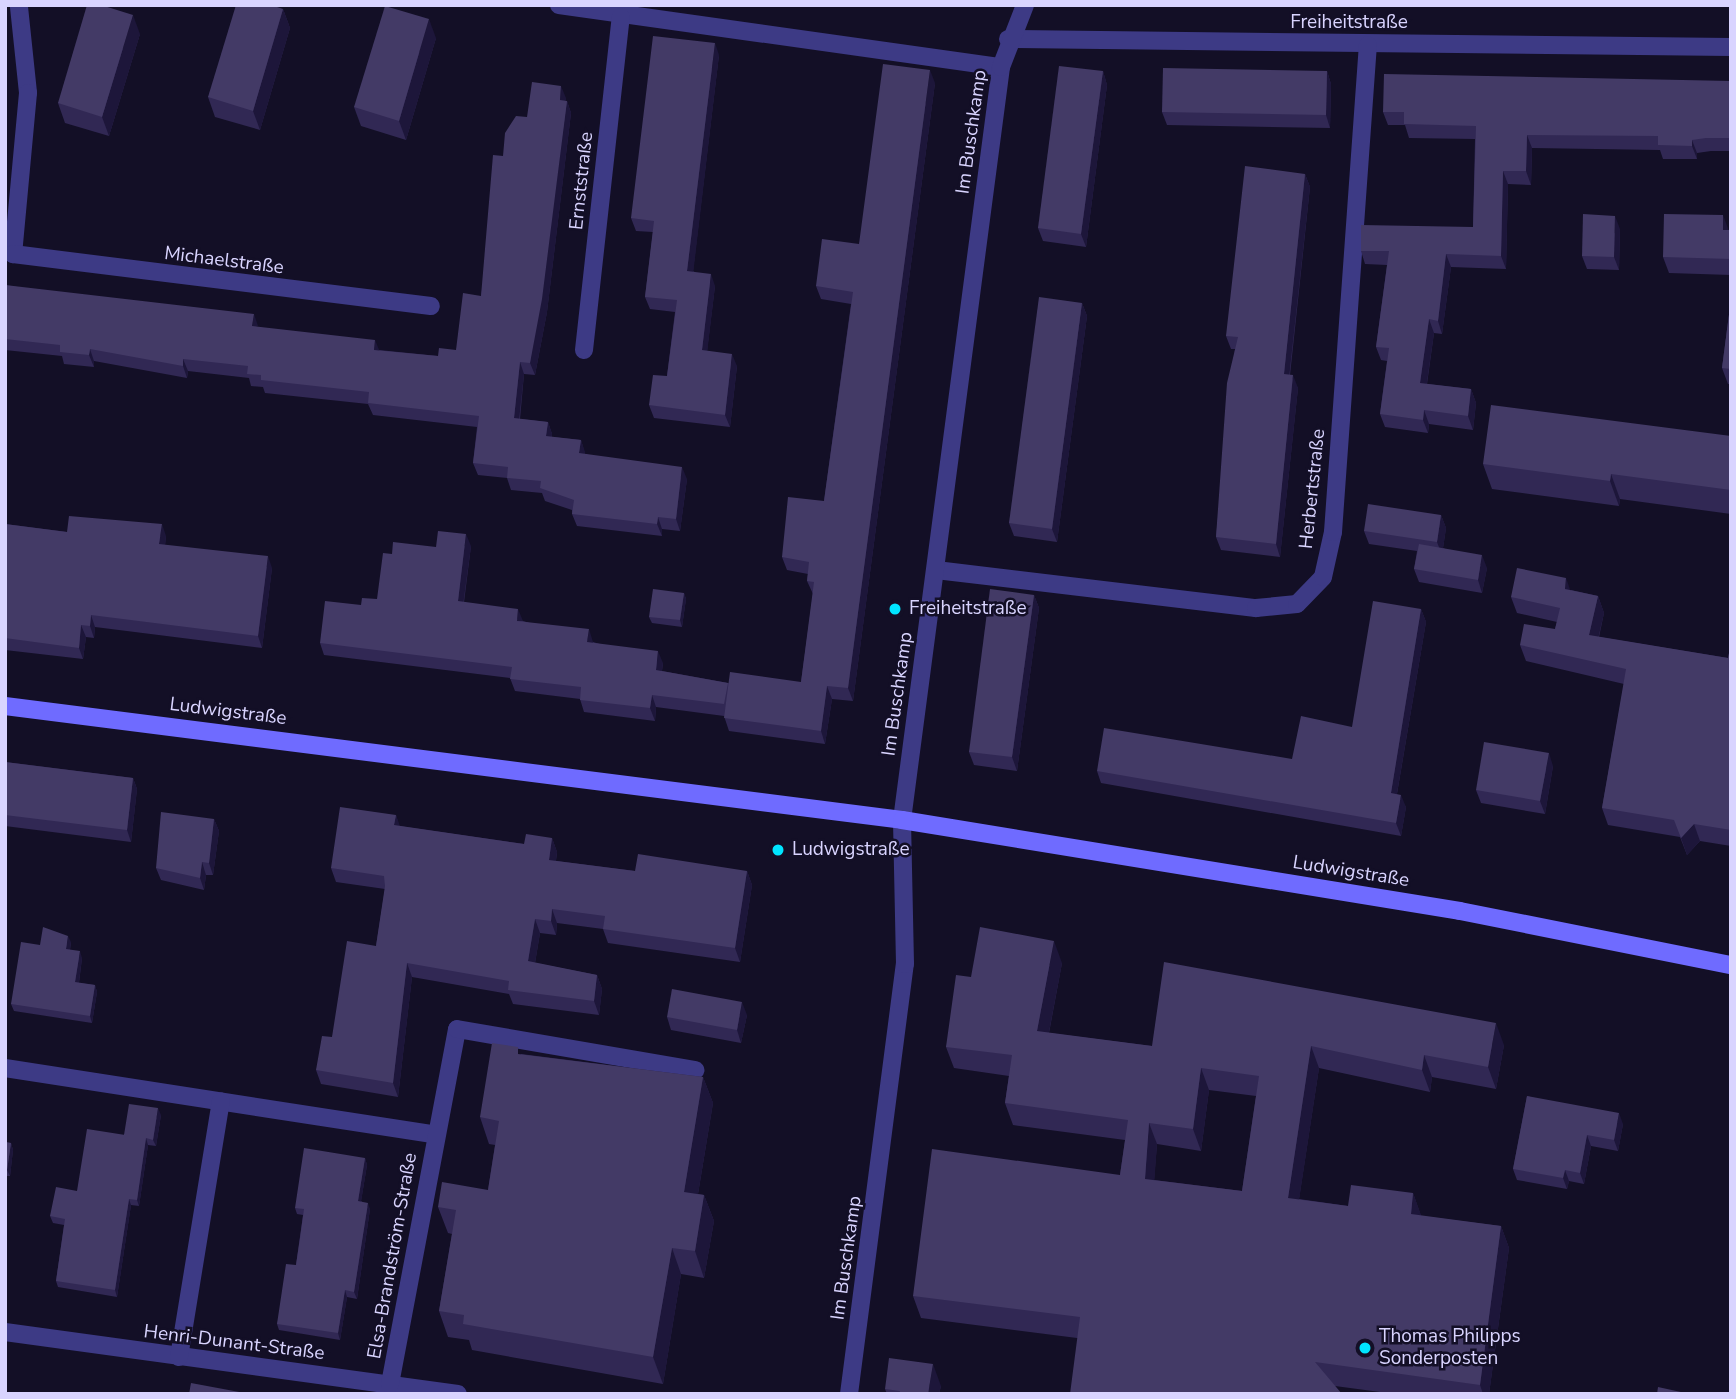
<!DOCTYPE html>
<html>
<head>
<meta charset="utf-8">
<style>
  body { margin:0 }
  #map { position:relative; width:1736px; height:1399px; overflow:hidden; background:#130f26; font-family:"Nunito Sans",sans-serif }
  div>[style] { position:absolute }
  .minor>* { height:18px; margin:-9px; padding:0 9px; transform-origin:9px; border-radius:9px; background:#3d3a85 }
  .secondary>* { height:18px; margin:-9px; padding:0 9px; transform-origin:9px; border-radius:9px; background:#6f6bff }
  .wall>* { inset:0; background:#312854 }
  .shaded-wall>* { inset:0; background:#1d163a }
  .building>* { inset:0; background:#433a66 }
  .dots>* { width:19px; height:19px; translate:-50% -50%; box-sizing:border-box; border:4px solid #130f26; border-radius:50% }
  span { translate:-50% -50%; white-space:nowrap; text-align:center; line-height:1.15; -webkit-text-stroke:5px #130f26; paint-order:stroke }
  .street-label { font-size:19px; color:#d9d4ff }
  .poi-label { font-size:19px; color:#d9d4ff }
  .left { translate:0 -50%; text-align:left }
  .frame { position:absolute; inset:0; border:7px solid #d9d4ff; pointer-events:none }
</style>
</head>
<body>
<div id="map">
  <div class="minor">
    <i style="left:559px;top:5px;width:446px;rotate:8deg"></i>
    <i style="left:19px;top:7px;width:86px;rotate:84deg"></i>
    <i style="left:28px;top:93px;width:162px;rotate:95.3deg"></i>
    <i style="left:13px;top:254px;width:421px;rotate:7.1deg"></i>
    <i style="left:1008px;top:39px;width:723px;rotate:0.63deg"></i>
    <i style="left:584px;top:350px;width:335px;rotate:-83.7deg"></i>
    <i style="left:936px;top:570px;width:322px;rotate:6.8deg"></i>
    <i style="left:1256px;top:608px;width:41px;rotate:-5.6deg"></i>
    <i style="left:1297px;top:604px;width:37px;rotate:-46deg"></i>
    <i style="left:1323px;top:577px;width:46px;rotate:-77.5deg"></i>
    <i style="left:1333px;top:532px;width:488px;rotate:-85.9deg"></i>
    <i style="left:5px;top:1068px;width:436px;rotate:8.8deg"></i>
    <i style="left:5px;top:1332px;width:457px;rotate:7.8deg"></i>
    <i style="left:179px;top:1357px;width:259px;rotate:-80.7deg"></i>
    <i style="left:390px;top:1384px;width:361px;rotate:-79.3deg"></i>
    <i style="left:457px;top:1029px;width:242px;rotate:9.8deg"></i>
    <i style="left:849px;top:1394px;width:434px;rotate:-82.6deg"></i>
    <i style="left:905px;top:964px;width:144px;rotate:-91.2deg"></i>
    <i style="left:902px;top:820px;width:759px;rotate:-82.51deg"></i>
    <i style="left:1001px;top:67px;width:66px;rotate:-68.8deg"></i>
  </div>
  <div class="secondary">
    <i style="left:5px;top:706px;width:904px;rotate:7.24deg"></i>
    <i style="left:902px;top:820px;width:565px;rotate:9.26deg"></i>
    <i style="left:1460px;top:911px;width:276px;rotate:11.3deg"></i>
  </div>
  <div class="wall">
    <i style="clip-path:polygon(283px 9px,290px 28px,260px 130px,215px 117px,208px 97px)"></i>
    <i style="clip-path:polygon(140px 34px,109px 136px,65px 123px,58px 103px)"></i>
    <i style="clip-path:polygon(436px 38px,406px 140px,361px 126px,354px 107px)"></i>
    <i style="clip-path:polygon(719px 55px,693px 271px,715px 286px,707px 351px,737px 366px,730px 427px,654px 418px,649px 405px,667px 376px,675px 312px,650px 309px,645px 297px,653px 232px,636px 231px,631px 218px)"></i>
    <i style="clip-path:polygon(1103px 71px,1107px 85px,1086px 247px,1043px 241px,1038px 228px)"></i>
    <i style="clip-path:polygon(1327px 71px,1331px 84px,1330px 128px,1167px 125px,1162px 112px)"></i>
    <i style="clip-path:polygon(1731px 81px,1731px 151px,1711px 151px,1697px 153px,1697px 159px,1663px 159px,1660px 150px,1532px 148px,1531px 185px,1508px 184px,1506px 269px,1451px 267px,1442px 334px,1434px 333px,1427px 384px,1471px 389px,1476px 403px,1473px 430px,1429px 424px,1428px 433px,1385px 427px,1380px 414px,1387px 361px,1381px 360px,1376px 347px,1387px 265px,1365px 264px,1361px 251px,1473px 227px,1475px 139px,1409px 138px,1405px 125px,1388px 125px,1383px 112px)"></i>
    <i style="clip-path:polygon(935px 83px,853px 701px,832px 699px,825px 744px,729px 731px,724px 716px,656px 707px,655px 721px,584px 712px,580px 699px,515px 691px,510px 678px,324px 655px,320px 643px,361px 605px,377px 599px,436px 547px,471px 546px,464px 602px,523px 621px,663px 663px,662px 671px,728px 683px,801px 682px,813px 594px,807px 581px,808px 574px,787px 570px,782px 557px,824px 501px,851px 304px,821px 299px,816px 286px,859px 244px)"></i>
    <i style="clip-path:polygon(566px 98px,565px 101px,567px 101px,571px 113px,547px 312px,535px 375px,524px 374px,520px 419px,548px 422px,552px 434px,552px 437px,581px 440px,585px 454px,687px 479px,680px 531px,662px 529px,662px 536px,577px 526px,572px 514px,572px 510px,545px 501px,542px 493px,511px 490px,507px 478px,478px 475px,473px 463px,477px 427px,373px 415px,368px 404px,265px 393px,263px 387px,251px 386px,249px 378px,188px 371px,187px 378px,94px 361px,94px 367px,64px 364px,62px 356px,5px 350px,5px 285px,258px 327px,379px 350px,438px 356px,456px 350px,481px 296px,503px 156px,527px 117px)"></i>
    <i style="clip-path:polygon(1305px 174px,1310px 187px,1290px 375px,1298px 388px,1280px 557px,1221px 550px,1216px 537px,1235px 349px,1231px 349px,1226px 336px)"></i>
    <i style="clip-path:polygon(1620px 229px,1619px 270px,1587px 269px,1582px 256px)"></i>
    <i style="clip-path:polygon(1728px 230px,1731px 230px,1731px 275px,1669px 273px,1663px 257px)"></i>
    <i style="clip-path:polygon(1731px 299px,1731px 384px,1728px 384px,1722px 368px)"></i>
    <i style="clip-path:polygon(1082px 303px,1087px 316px,1057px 542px,1014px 536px,1009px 523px)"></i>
    <i style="clip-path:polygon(1731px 436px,1731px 514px,1620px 499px,1619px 506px,1492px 489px,1483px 464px)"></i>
    <i style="clip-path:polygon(1441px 515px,1446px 528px,1443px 548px,1487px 568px,1482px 593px,1419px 582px,1414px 569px,1417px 551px,1369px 544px,1364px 531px)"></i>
    <i style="clip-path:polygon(5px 524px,67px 532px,166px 536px,165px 545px,272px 568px,262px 648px,95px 627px,94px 638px,86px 637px,83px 659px,5px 650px)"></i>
    <i style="clip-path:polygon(1571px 590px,1598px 596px,1604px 613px,1599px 637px,1728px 658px,1731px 643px,1731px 846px,1700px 841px,1687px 855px,1680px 837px,1608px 825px,1602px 808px,1624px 684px,1526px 661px,1520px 645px,1555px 629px,1557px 622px,1517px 613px,1511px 597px)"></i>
    <i style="clip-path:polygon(684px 593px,686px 599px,682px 627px,652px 623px,649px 617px)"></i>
    <i style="clip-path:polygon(1034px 595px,1039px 608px,1017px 771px,974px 765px,969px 752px)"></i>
    <i style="clip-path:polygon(1421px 609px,1426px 622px,1397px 794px,1406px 807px,1401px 836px,1101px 783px,1097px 771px,1292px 759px,1352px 727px)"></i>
    <i style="clip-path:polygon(5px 762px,133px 778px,137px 789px,131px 842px,5px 826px)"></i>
    <i style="clip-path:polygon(1553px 766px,1545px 814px,1481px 803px,1476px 790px)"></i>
    <i style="clip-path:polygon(396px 815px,399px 826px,524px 844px,552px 838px,557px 852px,556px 861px,635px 871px,747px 871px,752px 885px,740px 962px,608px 943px,603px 929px,557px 923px,556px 935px,540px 933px,535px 963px,597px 975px,602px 989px,599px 1015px,513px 1004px,509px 994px,412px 977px,398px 1097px,321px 1084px,316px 1070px,376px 946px,385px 889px,336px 882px,331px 868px)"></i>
    <i style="clip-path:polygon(214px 819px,219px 831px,213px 875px,206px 875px,204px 890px,161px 880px,156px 868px)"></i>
    <i style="clip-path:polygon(71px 942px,70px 950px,82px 958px,79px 983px,95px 985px,97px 992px,92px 1023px,14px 1011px,11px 1004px,40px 945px)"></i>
    <i style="clip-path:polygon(evenodd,1062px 963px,1049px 1033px,1152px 1046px,1504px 1045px,1496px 1089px,1432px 1077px,1430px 1092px,1319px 1068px,1299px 1199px,1348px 1206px,1413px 1193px,1421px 1216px,1501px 1226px,1509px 1248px,1489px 1394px,1395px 1394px,1335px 1386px,1077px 1338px,921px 1318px,913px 1296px,1120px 1175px,1125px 1140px,1013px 1125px,1005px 1103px,1009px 1076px,954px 1068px,946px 1047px,971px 977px,1062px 963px,1209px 1090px,1256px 1096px,1242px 1191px,1154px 1180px,1157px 1144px,1201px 1151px,1209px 1090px)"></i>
    <i style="clip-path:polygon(747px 1015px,741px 1043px,671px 1030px,667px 1017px)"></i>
    <i style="clip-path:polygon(521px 1054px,703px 1077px,713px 1103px,698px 1194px,704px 1195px,714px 1221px,704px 1278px,681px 1274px,663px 1384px,472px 1350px,469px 1340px,448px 1337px,439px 1311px,452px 1234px,448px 1233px,438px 1207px,488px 1190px,495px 1145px,489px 1144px,480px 1117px)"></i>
    <i style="clip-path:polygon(1527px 1096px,1623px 1124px,1618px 1151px,1591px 1146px,1584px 1184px,1569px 1181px,1567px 1189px,1517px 1180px,1513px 1169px)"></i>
    <i style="clip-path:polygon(161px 1115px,156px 1146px,148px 1145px,139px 1206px,131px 1205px,117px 1297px,58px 1287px,56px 1281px,64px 1225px,53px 1223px,50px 1216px,77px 1191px,125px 1135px)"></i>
    <i style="clip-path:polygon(5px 1142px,11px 1143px,13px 1150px,10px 1176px,5px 1176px)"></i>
    <i style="clip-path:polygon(365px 1158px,367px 1165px,361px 1201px,370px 1209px,357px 1299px,347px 1297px,340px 1340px,279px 1330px,277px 1324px,296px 1265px,303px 1215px,297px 1214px,295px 1208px)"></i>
    <i style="clip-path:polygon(941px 1386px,939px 1394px,887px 1394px,885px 1389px)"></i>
  </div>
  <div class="shaded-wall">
    <i style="clip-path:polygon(283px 9px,290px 28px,260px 130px,253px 111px)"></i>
    <i style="clip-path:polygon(133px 15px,140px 34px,109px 136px,102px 117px)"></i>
    <i style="clip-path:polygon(429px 19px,436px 38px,406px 140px,399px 121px)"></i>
    <i style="clip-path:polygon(715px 43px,719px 55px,692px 283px,687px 271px)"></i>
    <i style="clip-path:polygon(930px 70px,935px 83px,853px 701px,848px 688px)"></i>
    <i style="clip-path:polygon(1103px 71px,1107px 85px,1086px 247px,1081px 234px)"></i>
    <i style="clip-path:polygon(1327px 71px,1331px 84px,1330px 128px,1326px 115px)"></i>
    <i style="clip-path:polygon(561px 86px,566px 98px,564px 112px,560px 100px)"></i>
    <i style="clip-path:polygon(567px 101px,571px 113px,547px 312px,535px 375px,530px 363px)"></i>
    <i style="clip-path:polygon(1527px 135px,1532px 148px,1531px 185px,1526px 171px)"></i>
    <i style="clip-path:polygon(1692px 140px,1697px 153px,1697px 159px,1692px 146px)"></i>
    <i style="clip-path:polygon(1503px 171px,1508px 184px,1506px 269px,1501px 256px)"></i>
    <i style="clip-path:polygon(1305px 174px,1310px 187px,1288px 387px,1284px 374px)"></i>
    <i style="clip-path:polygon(1723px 215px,1729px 231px,1723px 230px)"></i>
    <i style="clip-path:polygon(1615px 216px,1620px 229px,1619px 270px,1614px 257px)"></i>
    <i style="clip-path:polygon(1446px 254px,1451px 267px,1442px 334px,1438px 321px)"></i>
    <i style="clip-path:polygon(711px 274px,715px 286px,706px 362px,702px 350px)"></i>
    <i style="clip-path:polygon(1082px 303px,1087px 316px,1057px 542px,1052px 529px)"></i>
    <i style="clip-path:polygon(254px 314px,258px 326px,252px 326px)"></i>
    <i style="clip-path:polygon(1429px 319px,1434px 333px,1425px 396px,1420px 383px)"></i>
    <i style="clip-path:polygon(375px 340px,380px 352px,374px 350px)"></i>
    <i style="clip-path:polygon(90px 349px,94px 361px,94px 367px,89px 355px)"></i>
    <i style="clip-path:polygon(732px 354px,737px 366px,730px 427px,725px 415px)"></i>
    <i style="clip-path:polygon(183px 359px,188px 371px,187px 378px,183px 366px)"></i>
    <i style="clip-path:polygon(520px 362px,524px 374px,518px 430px,514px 418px)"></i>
    <i style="clip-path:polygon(1293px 375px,1298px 388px,1280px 557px,1276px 544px)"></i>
    <i style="clip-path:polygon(1471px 389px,1476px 403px,1473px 430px,1468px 416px)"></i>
    <i style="clip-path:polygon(1424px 410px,1429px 424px,1428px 433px,1423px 420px)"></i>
    <i style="clip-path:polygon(548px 422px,552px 434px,551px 449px,546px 436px)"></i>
    <i style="clip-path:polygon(581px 440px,585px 452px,584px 466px,579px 453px)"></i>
    <i style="clip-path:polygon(682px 467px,687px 479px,680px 531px,676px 519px)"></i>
    <i style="clip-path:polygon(1611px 474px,1620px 499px,1619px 506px,1610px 481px)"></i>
    <i style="clip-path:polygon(1441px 515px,1446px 528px,1442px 555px,1437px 542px)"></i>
    <i style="clip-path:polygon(658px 517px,662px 529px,662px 536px,657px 524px)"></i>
    <i style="clip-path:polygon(162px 524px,166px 536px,164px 556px,159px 544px)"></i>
    <i style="clip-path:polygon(466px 534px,471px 546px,462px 613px,458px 601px)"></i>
    <i style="clip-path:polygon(1482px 555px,1487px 568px,1482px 593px,1478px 580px)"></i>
    <i style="clip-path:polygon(268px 556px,272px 568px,262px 648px,258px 636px)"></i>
    <i style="clip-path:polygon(1566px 578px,1572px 595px,1565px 589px)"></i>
    <i style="clip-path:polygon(684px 593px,686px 599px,682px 627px,680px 620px)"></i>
    <i style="clip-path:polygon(1034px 595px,1039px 608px,1017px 771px,1012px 757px)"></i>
    <i style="clip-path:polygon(1598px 596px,1604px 613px,1595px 652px,1589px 635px)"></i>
    <i style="clip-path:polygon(518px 609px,523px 621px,517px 621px)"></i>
    <i style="clip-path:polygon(1421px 609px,1426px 622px,1395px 805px,1391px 793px)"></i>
    <i style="clip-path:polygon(91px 615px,95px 627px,94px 638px,90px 626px)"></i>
    <i style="clip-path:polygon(81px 625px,86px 637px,83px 659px,79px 648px)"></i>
    <i style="clip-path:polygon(589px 629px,593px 642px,591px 654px,587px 642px)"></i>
    <i style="clip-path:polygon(658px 651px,663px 663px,660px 682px,656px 670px)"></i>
    <i style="clip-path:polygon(827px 686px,832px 699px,825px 744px,821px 731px)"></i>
    <i style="clip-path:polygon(652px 695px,656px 707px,655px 721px,650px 708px)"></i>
    <i style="clip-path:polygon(1549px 753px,1553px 766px,1545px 814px,1540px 801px)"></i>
    <i style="clip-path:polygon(133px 778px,137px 789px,131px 842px,127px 830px)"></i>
    <i style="clip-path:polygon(1401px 795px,1406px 807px,1401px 836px,1396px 823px)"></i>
    <i style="clip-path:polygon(396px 815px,401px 829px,394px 825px)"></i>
    <i style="clip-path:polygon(214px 819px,219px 831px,213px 875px,209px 863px)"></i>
    <i style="clip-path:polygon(1694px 824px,1700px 841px,1687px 855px,1681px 838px)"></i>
    <i style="clip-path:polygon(552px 838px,557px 852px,554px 874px,549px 860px)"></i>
    <i style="clip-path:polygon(202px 862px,206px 875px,204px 890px,200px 878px)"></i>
    <i style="clip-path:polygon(747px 871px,752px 885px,740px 962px,735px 948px)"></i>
    <i style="clip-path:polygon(552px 909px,557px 923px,556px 935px,551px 921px)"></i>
    <i style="clip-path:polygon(535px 919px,540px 933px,533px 975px,528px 961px)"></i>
    <i style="clip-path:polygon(68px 936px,71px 942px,69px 956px,66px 949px)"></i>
    <i style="clip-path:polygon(1054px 941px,1062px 963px,1045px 1053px,1037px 1031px)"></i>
    <i style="clip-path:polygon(80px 951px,82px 958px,78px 989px,75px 982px)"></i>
    <i style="clip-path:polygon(407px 963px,412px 977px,398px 1097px,393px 1083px)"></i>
    <i style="clip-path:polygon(597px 975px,602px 989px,599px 1015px,594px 1001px)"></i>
    <i style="clip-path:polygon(95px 985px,97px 992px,92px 1023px,90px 1016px)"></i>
    <i style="clip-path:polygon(742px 1002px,747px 1015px,741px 1043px,737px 1030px)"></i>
    <i style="clip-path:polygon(1496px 1023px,1504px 1045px,1496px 1089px,1488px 1067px)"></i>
    <i style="clip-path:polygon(1311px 1046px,1319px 1068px,1296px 1220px,1288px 1198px)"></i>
    <i style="clip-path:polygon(1424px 1055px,1432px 1077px,1430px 1092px,1422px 1070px)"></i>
    <i style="clip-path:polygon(1201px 1068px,1209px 1090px,1201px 1151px,1193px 1129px)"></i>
    <i style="clip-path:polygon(703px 1077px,713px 1103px,694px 1218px,684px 1192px)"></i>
    <i style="clip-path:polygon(158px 1108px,161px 1115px,156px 1146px,153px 1140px)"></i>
    <i style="clip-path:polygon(1619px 1113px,1623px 1124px,1618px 1151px,1614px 1140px)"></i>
    <i style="clip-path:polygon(1149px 1123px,1157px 1144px,1153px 1200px,1145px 1179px)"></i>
    <i style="clip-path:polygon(1587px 1135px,1591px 1146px,1584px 1184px,1580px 1173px)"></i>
    <i style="clip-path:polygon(146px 1138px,148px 1145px,139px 1206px,137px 1200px)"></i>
    <i style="clip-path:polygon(11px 1143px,13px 1150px,10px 1176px,7px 1170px)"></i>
    <i style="clip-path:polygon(365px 1158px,367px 1165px,360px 1208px,358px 1201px)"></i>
    <i style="clip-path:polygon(1565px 1170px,1569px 1181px,1567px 1189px,1563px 1178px)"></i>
    <i style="clip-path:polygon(1413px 1193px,1421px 1215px,1419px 1236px,1411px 1214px)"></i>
    <i style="clip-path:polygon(704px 1195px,714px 1221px,704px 1278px,695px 1251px)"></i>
    <i style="clip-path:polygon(129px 1199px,131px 1205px,117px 1297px,115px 1290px)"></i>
    <i style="clip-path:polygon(368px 1203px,370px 1209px,357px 1299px,354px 1292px)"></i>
    <i style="clip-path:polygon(1501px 1226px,1509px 1248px,1489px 1394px,1483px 1394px,1480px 1385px)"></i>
    <i style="clip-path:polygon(672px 1248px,681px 1274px,663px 1384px,653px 1357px)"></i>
    <i style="clip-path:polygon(345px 1290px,347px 1297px,340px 1340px,338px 1333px)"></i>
    <i style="clip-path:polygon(933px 1364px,941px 1386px,939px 1394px,928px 1394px)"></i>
  </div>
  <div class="building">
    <i style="clip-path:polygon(87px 5px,101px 5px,133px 15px,102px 117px,58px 103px)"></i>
    <i style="clip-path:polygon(236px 5px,271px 5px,283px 9px,253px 111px,208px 97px)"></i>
    <i style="clip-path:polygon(385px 6px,429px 19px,399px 121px,354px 107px)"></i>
    <i style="clip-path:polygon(653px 36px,715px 43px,687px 271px,711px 274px,702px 350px,732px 354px,725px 415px,649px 405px,653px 375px,667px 376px,677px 300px,645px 297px,654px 221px,631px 218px)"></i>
    <i style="clip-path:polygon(883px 64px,930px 70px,848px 688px,827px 686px,821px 731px,724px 718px,730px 672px,801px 682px,814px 582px,807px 581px,809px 562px,782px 557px,788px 497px,824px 501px,853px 292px,816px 286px,822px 239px,859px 244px)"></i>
    <i style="clip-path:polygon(1059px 66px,1103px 71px,1081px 234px,1038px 228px)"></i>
    <i style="clip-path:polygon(1163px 68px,1327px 71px,1326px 115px,1162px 112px)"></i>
    <i style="clip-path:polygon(1384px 74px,1731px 81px,1731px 138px,1706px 138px,1692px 140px,1692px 146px,1658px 145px,1658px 136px,1527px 135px,1526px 171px,1503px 171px,1501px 256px,1446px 254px,1438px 321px,1429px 319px,1420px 383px,1471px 389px,1468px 416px,1424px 410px,1423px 420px,1380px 414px,1389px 348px,1376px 347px,1389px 251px,1361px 251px,1361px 225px,1473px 227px,1476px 126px,1404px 124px,1404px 112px,1383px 112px)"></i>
    <i style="clip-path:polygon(532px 82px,561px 86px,560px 100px,567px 101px,542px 299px,530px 363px,520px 362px,514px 418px,548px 422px,546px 436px,581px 440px,579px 453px,682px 467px,676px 519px,658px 517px,657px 524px,572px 514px,574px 500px,540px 488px,541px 481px,507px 478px,508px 467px,473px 463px,479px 416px,368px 403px,369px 392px,261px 380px,261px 375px,247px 374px,248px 366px,183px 359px,183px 366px,90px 349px,89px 355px,60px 352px,60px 345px,5px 339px,5px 285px,254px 314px,252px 326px,375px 340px,374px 350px,438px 356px,439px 348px,456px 350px,463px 293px,481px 296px,493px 155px,503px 156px,505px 133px,516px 116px,527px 117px)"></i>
    <i style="clip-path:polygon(1245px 166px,1305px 174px,1284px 374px,1293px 375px,1276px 544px,1216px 537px,1227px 383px,1238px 337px,1226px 336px)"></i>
    <i style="clip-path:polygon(1583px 214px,1615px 216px,1614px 257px,1582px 256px)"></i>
    <i style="clip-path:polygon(1664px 214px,1723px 215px,1723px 230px,1731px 230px,1731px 259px,1663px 257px)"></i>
    <i style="clip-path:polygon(1039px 297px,1082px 303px,1052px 529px,1009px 523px)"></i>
    <i style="clip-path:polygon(1731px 299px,1731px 369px,1722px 368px)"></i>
    <i style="clip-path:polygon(1491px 405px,1731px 436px,1731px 490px,1611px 474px,1610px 481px,1483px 464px)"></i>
    <i style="clip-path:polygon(1368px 504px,1441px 515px,1437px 542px,1364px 531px)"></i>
    <i style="clip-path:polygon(69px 516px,162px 524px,159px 544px,268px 556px,258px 636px,91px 615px,90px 626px,81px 625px,79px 648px,5px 638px,5px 524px,67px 532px)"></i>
    <i style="clip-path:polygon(438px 531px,466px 534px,458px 601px,518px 609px,517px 621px,589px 629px,587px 642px,658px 651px,656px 670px,728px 683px,724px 704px,652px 695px,650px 708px,580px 700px,581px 687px,510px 679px,512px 667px,320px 643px,325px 601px,361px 605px,362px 598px,377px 599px,383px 553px,392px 554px,393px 542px,436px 547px)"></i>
    <i style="clip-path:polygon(1419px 544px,1482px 555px,1478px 580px,1414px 569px)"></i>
    <i style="clip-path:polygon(1517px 568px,1566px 578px,1565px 589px,1598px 596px,1589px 635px,1728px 658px,1731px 643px,1731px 830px,1694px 824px,1681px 838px,1674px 820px,1602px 808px,1626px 669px,1520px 645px,1524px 624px,1555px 629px,1560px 608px,1511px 597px)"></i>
    <i style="clip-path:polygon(653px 589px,684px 593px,680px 620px,649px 617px)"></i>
    <i style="clip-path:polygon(990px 589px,1034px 595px,1012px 757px,969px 752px)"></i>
    <i style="clip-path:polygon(1373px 601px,1421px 609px,1391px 793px,1401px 795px,1396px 823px,1097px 771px,1104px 728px,1292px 759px,1301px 716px,1352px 727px)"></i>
    <i style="clip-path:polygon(1484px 742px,1549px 753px,1540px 801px,1476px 790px)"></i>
    <i style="clip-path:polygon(5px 762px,133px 778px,127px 830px,5px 815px)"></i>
    <i style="clip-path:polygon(340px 807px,396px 815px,394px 825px,524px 844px,526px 834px,552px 838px,549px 860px,635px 871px,638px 854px,747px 871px,735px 948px,603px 929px,605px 916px,552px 909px,551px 921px,535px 919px,528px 961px,597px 975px,594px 1001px,508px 990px,509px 981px,407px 963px,393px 1083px,316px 1070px,322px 1036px,332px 1037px,347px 941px,376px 946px,385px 886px,384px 876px,331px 868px)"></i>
    <i style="clip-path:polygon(161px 812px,214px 819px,209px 863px,202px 862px,200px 878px,156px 868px)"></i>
    <i style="clip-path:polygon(43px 927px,68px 936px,66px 949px,80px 951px,75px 982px,95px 985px,90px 1016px,11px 1004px,21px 942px,40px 945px)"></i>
    <i style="clip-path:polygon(evenodd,980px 927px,1054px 941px,1037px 1031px,1152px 1046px,1164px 962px,1496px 1023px,1488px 1067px,1424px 1055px,1422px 1070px,1311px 1046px,1288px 1198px,1348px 1206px,1351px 1185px,1413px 1193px,1411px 1214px,1501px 1226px,1480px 1385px,1315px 1362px,1342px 1394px,1070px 1394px,1080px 1317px,913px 1296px,932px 1149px,1120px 1175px,1128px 1120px,1005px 1103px,1012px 1055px,946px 1047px,956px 975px,971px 977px,980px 927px,1201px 1068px,1259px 1076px,1242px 1191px,1145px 1179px,1149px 1123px,1193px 1129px,1201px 1068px)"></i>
    <i style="clip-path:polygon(672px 989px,742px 1002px,737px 1030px,667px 1017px)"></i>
    <i style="clip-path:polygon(492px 1043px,518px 1047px,518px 1054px,703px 1077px,684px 1192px,704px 1195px,695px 1251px,672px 1248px,653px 1357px,463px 1324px,464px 1315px,439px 1311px,456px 1210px,438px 1207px,442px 1182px,488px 1190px,499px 1121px,480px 1117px)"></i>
    <i style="clip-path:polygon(1527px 1096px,1619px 1113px,1614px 1140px,1587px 1135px,1580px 1173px,1565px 1170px,1563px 1178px,1513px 1169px)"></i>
    <i style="clip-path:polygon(129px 1104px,158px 1108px,153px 1140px,146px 1138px,137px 1200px,129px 1199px,115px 1290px,56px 1281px,65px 1219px,50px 1216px,56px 1187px,77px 1191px,87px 1129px,138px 1137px,124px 1135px)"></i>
    <i style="clip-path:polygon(5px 1142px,11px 1143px,7px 1170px,5px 1169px)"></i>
    <i style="clip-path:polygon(304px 1148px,365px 1158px,358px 1201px,368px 1203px,354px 1292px,345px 1290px,338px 1333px,277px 1324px,286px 1264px,296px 1265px,300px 1238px,304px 1209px,295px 1208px)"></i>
    <i style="clip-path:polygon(889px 1358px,933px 1364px,928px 1394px,899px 1394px,900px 1391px,885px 1389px)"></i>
    <i style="clip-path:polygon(191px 1383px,250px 1394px,189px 1394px)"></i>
    <i style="clip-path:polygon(1658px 1387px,1690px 1394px,1657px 1394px)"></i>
  </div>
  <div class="dots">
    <i style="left:895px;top:609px;background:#00e5ff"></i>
    <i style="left:778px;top:850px;background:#00e5ff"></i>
    <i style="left:1365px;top:1348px;background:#00e5ff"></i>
  </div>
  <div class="street-label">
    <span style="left:1349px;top:23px">Freiheitstraße</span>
    <span style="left:972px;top:132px;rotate:-82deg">Im Buschkamp</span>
    <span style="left:582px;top:181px;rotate:-84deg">Ernststraße</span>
    <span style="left:224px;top:261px;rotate:7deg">Michaelstraße</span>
    <span style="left:1313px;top:489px;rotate:-84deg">Herbertstraße</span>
    <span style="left:898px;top:694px;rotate:-82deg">Im Buschkamp</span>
    <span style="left:228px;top:712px;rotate:7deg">Ludwigstraße</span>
    <span style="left:1351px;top:872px;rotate:9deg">Ludwigstraße</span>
    <span style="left:393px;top:1256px;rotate:-80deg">Elsa-Brandström-Straße</span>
    <span style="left:847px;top:1258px;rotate:-82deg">Im Buschkamp</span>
    <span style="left:234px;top:1343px;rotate:7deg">Henri-Dunant-Straße</span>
  </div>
  <div class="poi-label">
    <span class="left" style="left:909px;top:609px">Freiheitstraße</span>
    <span class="left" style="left:792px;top:850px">Ludwigstraße</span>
    <span class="left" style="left:1379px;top:1348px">Thomas Philipps<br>Sonderposten</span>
  </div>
  <div class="frame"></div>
</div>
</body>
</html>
